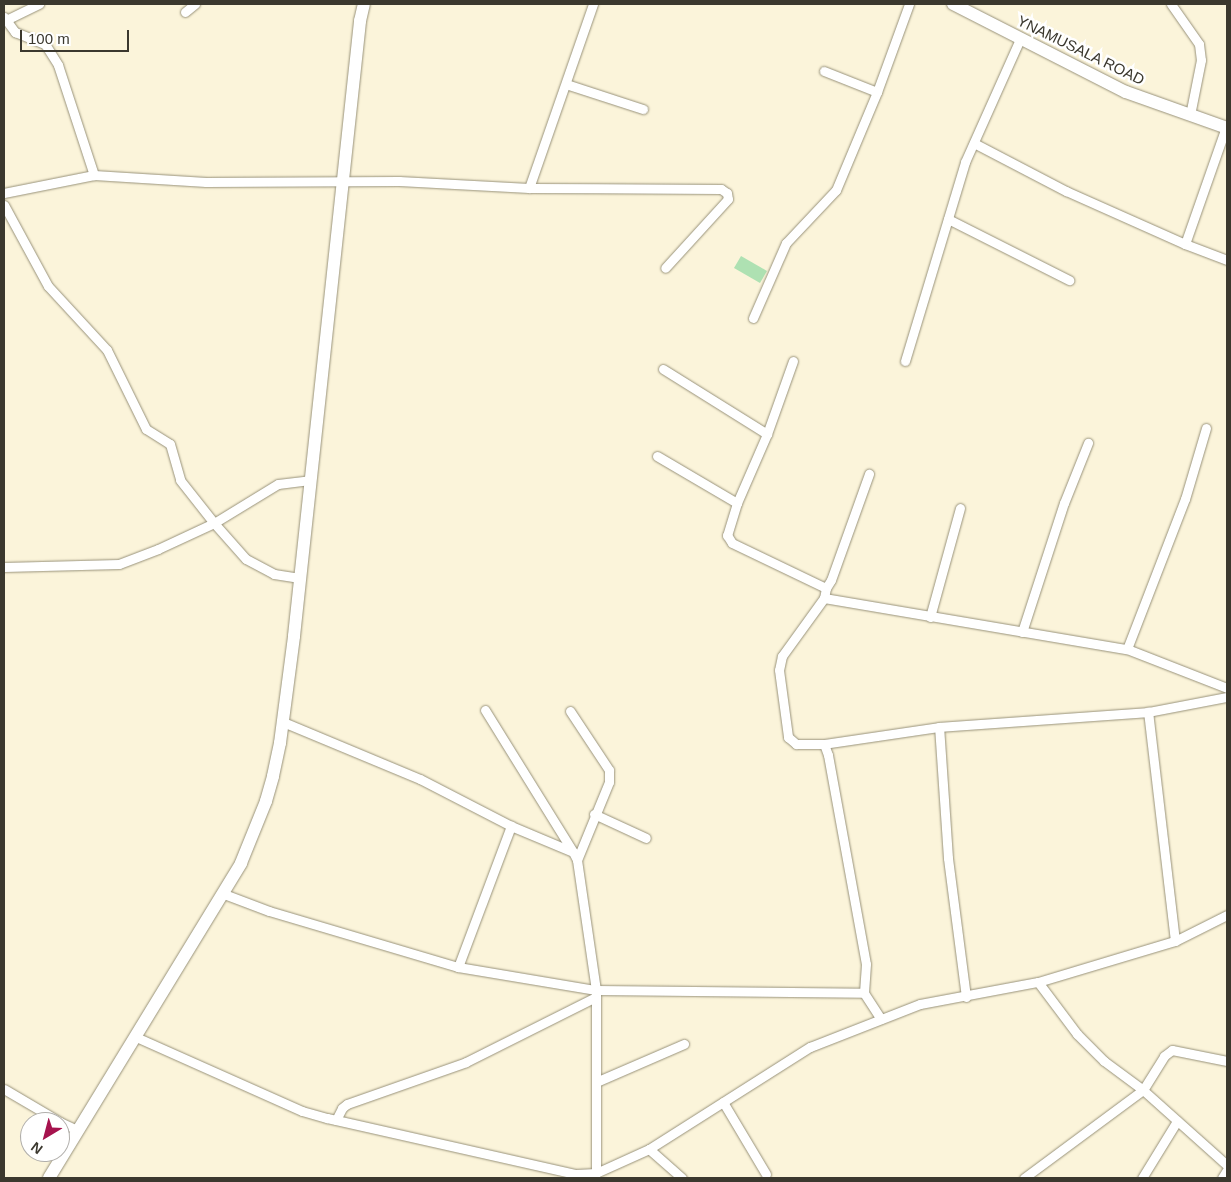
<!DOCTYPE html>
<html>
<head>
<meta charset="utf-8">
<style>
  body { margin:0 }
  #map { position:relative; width:1231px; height:1182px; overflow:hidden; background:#fbf4da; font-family:Helvetica,sans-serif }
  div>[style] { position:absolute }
  .green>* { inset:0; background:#aee1b2 }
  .roads { filter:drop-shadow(0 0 1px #98927a) drop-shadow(0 0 1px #98927a) }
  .street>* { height:9px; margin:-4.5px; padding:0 4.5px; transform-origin:4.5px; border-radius:4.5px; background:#fff }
  .secondary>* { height:12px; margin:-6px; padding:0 6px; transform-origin:6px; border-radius:6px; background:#fff }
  span { translate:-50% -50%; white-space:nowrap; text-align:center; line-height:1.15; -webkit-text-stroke:5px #fff; paint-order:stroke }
  .street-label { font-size:15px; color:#3b382e }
  .frame { position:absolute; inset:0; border:5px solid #3b382e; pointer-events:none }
  .north { position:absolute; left:20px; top:1112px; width:50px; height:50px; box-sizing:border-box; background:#fff; border:1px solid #b1afab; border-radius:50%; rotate:217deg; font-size:14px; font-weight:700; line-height:20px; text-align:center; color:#3b382e }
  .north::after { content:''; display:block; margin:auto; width:18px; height:22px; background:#a6134e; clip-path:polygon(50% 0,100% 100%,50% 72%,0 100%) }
  .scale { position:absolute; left:20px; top:30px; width:109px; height:22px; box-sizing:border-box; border:2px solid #3b382e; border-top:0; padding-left:6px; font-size:15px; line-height:18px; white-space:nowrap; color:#3b382e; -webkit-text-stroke:4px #fff; paint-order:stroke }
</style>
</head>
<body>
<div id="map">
  <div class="green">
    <i style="clip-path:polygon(741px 256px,767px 271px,760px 283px,734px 268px)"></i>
  </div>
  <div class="roads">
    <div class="street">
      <i style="left:1171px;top:4px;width:49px;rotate:55deg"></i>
      <i style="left:1199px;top:44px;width:16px;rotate:83deg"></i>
      <i style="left:1201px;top:60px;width:56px;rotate:101.3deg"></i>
      <i style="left:185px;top:12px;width:13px;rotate:-39deg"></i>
      <i style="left:4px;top:17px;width:19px;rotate:54deg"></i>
      <i style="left:15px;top:32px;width:32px;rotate:22deg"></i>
      <i style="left:45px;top:44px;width:25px;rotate:58deg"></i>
      <i style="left:58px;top:65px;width:116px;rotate:71.9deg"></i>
      <i style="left:94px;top:175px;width:92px;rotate:168.7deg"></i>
      <i style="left:6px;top:20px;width:37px;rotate:-26deg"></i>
      <i style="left:824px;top:71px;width:57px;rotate:21.6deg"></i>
      <i style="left:566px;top:84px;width:81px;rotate:18deg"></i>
      <i style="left:974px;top:143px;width:104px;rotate:27.6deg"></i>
      <i style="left:1066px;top:191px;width:130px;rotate:24deg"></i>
      <i style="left:1185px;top:244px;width:45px;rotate:20.9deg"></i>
      <i style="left:94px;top:175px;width:112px;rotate:3.6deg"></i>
      <i style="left:206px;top:182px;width:193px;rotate:-0.3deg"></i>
      <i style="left:399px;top:181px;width:130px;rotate:3.1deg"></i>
      <i style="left:529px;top:188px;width:192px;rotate:0.3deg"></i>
      <i style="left:721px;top:189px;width:7px;rotate:34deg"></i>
      <i style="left:727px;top:193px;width:6px;rotate:81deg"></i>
      <i style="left:728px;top:199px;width:93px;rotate:132.4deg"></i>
      <i style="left:529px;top:188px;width:195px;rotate:-70.8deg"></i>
      <i style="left:4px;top:205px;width:92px;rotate:61.5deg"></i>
      <i style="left:48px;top:286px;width:87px;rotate:47.3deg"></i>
      <i style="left:107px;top:350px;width:88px;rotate:63.7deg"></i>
      <i style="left:146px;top:429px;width:28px;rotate:32deg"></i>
      <i style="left:170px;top:444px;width:37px;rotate:74deg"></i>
      <i style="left:180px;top:480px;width:55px;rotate:51.7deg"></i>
      <i style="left:214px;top:523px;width:75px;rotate:-31.4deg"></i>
      <i style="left:278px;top:484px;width:32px;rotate:-7deg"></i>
      <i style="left:948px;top:219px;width:136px;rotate:26.8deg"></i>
      <i style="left:1185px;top:244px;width:124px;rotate:-70.7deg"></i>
      <i style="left:753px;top:318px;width:82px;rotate:-66.3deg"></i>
      <i style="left:786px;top:243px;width:73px;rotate:-46.7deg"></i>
      <i style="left:836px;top:190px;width:106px;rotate:-67.3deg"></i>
      <i style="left:877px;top:92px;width:94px;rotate:-70deg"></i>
      <i style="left:793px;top:361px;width:77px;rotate:109.6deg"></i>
      <i style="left:767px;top:434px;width:75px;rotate:113.5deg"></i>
      <i style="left:737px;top:503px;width:34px;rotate:107deg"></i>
      <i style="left:727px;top:535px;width:9px;rotate:58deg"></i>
      <i style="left:732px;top:543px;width:104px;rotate:25.6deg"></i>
      <i style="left:826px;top:588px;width:10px;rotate:101deg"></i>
      <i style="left:824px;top:598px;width:307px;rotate:9.6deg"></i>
      <i style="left:1127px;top:649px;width:107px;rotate:21.3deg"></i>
      <i style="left:905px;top:361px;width:208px;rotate:-73.2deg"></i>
      <i style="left:965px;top:162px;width:135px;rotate:-65.9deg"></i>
      <i style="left:663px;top:369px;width:123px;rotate:32deg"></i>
      <i style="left:657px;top:456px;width:93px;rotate:30.4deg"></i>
      <i style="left:4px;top:567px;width:115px;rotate:-1.5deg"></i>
      <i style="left:119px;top:564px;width:42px;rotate:-21deg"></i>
      <i style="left:158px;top:549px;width:62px;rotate:-24.9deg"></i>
      <i style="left:214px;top:523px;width:48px;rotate:48.4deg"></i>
      <i style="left:246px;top:559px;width:32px;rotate:28deg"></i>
      <i style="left:274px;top:574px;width:26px;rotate:9deg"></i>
      <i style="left:826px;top:588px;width:9px;rotate:-58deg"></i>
      <i style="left:831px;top:580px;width:113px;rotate:-70.3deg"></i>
      <i style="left:824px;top:598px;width:72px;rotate:125.9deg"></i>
      <i style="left:782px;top:656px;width:14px;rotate:102deg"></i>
      <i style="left:779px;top:670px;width:68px;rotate:82.3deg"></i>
      <i style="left:788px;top:737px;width:11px;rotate:41deg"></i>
      <i style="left:796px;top:744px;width:28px"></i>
      <i style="left:824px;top:744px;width:12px;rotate:70deg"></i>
      <i style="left:828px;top:755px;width:212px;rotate:79.7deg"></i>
      <i style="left:866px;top:964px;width:29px;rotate:94deg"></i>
      <i style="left:864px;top:993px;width:31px;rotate:57deg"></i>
      <i style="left:930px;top:617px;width:113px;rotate:-74.6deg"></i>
      <i style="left:1022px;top:632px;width:136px;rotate:-72deg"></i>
      <i style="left:1064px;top:503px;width:65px;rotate:-68.2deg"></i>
      <i style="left:1127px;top:649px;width:161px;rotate:-68.9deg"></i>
      <i style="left:1185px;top:499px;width:74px;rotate:-73.5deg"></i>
      <i style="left:485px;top:710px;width:167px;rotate:58.2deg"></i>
      <i style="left:570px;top:711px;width:71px;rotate:56.5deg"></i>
      <i style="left:609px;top:770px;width:12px;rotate:90deg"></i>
      <i style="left:609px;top:782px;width:84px;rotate:112.3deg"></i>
      <i style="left:577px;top:860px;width:131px;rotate:81.7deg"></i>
      <i style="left:596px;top:990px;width:183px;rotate:90deg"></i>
      <i style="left:283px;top:722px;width:148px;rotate:22.6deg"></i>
      <i style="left:420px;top:779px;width:102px;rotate:27.3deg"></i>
      <i style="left:511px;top:826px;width:67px;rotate:22.8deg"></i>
      <i style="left:573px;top:852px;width:9px;rotate:63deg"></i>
      <i style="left:824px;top:744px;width:116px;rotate:-8.4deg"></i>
      <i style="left:594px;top:814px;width:57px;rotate:24.8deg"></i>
      <i style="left:224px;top:894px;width:48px;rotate:20.7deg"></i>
      <i style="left:269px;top:911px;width:197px;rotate:16.5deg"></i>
      <i style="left:458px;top:967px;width:140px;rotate:9.5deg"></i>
      <i style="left:596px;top:990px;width:268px;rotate:0.6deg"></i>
      <i style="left:1175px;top:941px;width:231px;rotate:-96.7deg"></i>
      <i style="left:1148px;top:712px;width:80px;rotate:-10.8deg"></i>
      <i style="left:458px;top:967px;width:151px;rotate:-69.4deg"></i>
      <i style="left:1038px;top:982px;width:65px;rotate:53.1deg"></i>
      <i style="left:1077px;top:1034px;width:38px;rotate:45deg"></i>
      <i style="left:1104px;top:1061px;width:49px;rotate:36.6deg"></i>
      <i style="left:1143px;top:1090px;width:113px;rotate:41.8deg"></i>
      <i style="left:966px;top:997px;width:140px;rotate:-97.4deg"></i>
      <i style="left:948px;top:858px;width:131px;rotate:-93.9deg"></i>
      <i style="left:939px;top:727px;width:210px;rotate:-4.1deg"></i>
      <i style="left:136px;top:1037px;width:182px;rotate:24deg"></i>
      <i style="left:302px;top:1111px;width:26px;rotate:16deg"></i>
      <i style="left:327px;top:1118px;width:255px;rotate:12.7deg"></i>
      <i style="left:576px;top:1174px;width:20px;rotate:-3deg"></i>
      <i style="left:596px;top:1173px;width:58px;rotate:-24.4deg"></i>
      <i style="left:649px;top:1149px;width:191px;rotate:-32.4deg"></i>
      <i style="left:810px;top:1047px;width:118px;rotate:-21.4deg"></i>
      <i style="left:920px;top:1004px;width:120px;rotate:-10.6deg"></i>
      <i style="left:1038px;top:982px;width:143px;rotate:-16.7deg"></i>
      <i style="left:1175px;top:941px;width:58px;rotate:-26.6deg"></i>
      <i style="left:596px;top:1082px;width:96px;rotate:-23.4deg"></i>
      <i style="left:4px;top:1089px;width:65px;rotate:30.5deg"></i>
      <i style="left:723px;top:1102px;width:84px;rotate:59.2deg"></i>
      <i style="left:336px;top:1120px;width:13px;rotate:-63deg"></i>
      <i style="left:342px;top:1108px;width:6px;rotate:-39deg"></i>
      <i style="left:347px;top:1104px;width:126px;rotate:-19.4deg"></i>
      <i style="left:466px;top:1062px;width:145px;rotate:-26.6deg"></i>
      <i style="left:60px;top:1122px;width:19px;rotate:25deg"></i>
      <i style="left:649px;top:1149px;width:44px;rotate:41.3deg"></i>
      <i style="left:1024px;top:1178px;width:148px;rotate:-36.5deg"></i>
      <i style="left:1143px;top:1090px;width:40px;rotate:-58deg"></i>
      <i style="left:1164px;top:1056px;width:10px;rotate:-37deg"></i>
      <i style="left:1172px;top:1050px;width:56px;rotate:11.3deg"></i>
      <i style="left:1142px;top:1178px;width:67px;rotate:-58.4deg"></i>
      <i style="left:1222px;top:1178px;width:9px;rotate:-58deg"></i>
    </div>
    <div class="secondary">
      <i style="left:953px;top:4px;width:194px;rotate:27deg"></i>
      <i style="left:1126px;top:92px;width:107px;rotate:19.6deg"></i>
      <i style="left:49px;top:1178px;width:369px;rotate:-58.6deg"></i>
      <i style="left:241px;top:863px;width:67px;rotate:-68deg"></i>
      <i style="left:266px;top:801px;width:26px;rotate:-74deg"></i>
      <i style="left:273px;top:776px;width:34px;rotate:-78deg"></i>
      <i style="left:280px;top:743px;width:108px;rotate:-82.5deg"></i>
      <i style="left:294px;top:636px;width:619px;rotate:-83.87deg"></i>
      <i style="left:360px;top:21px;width:17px;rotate:-77deg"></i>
    </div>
  </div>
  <div class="street-label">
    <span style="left:1081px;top:50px;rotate:26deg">YNAMUSALA ROAD</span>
  </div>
  <div class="frame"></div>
  <div class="north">N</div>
  <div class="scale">100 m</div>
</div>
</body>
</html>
